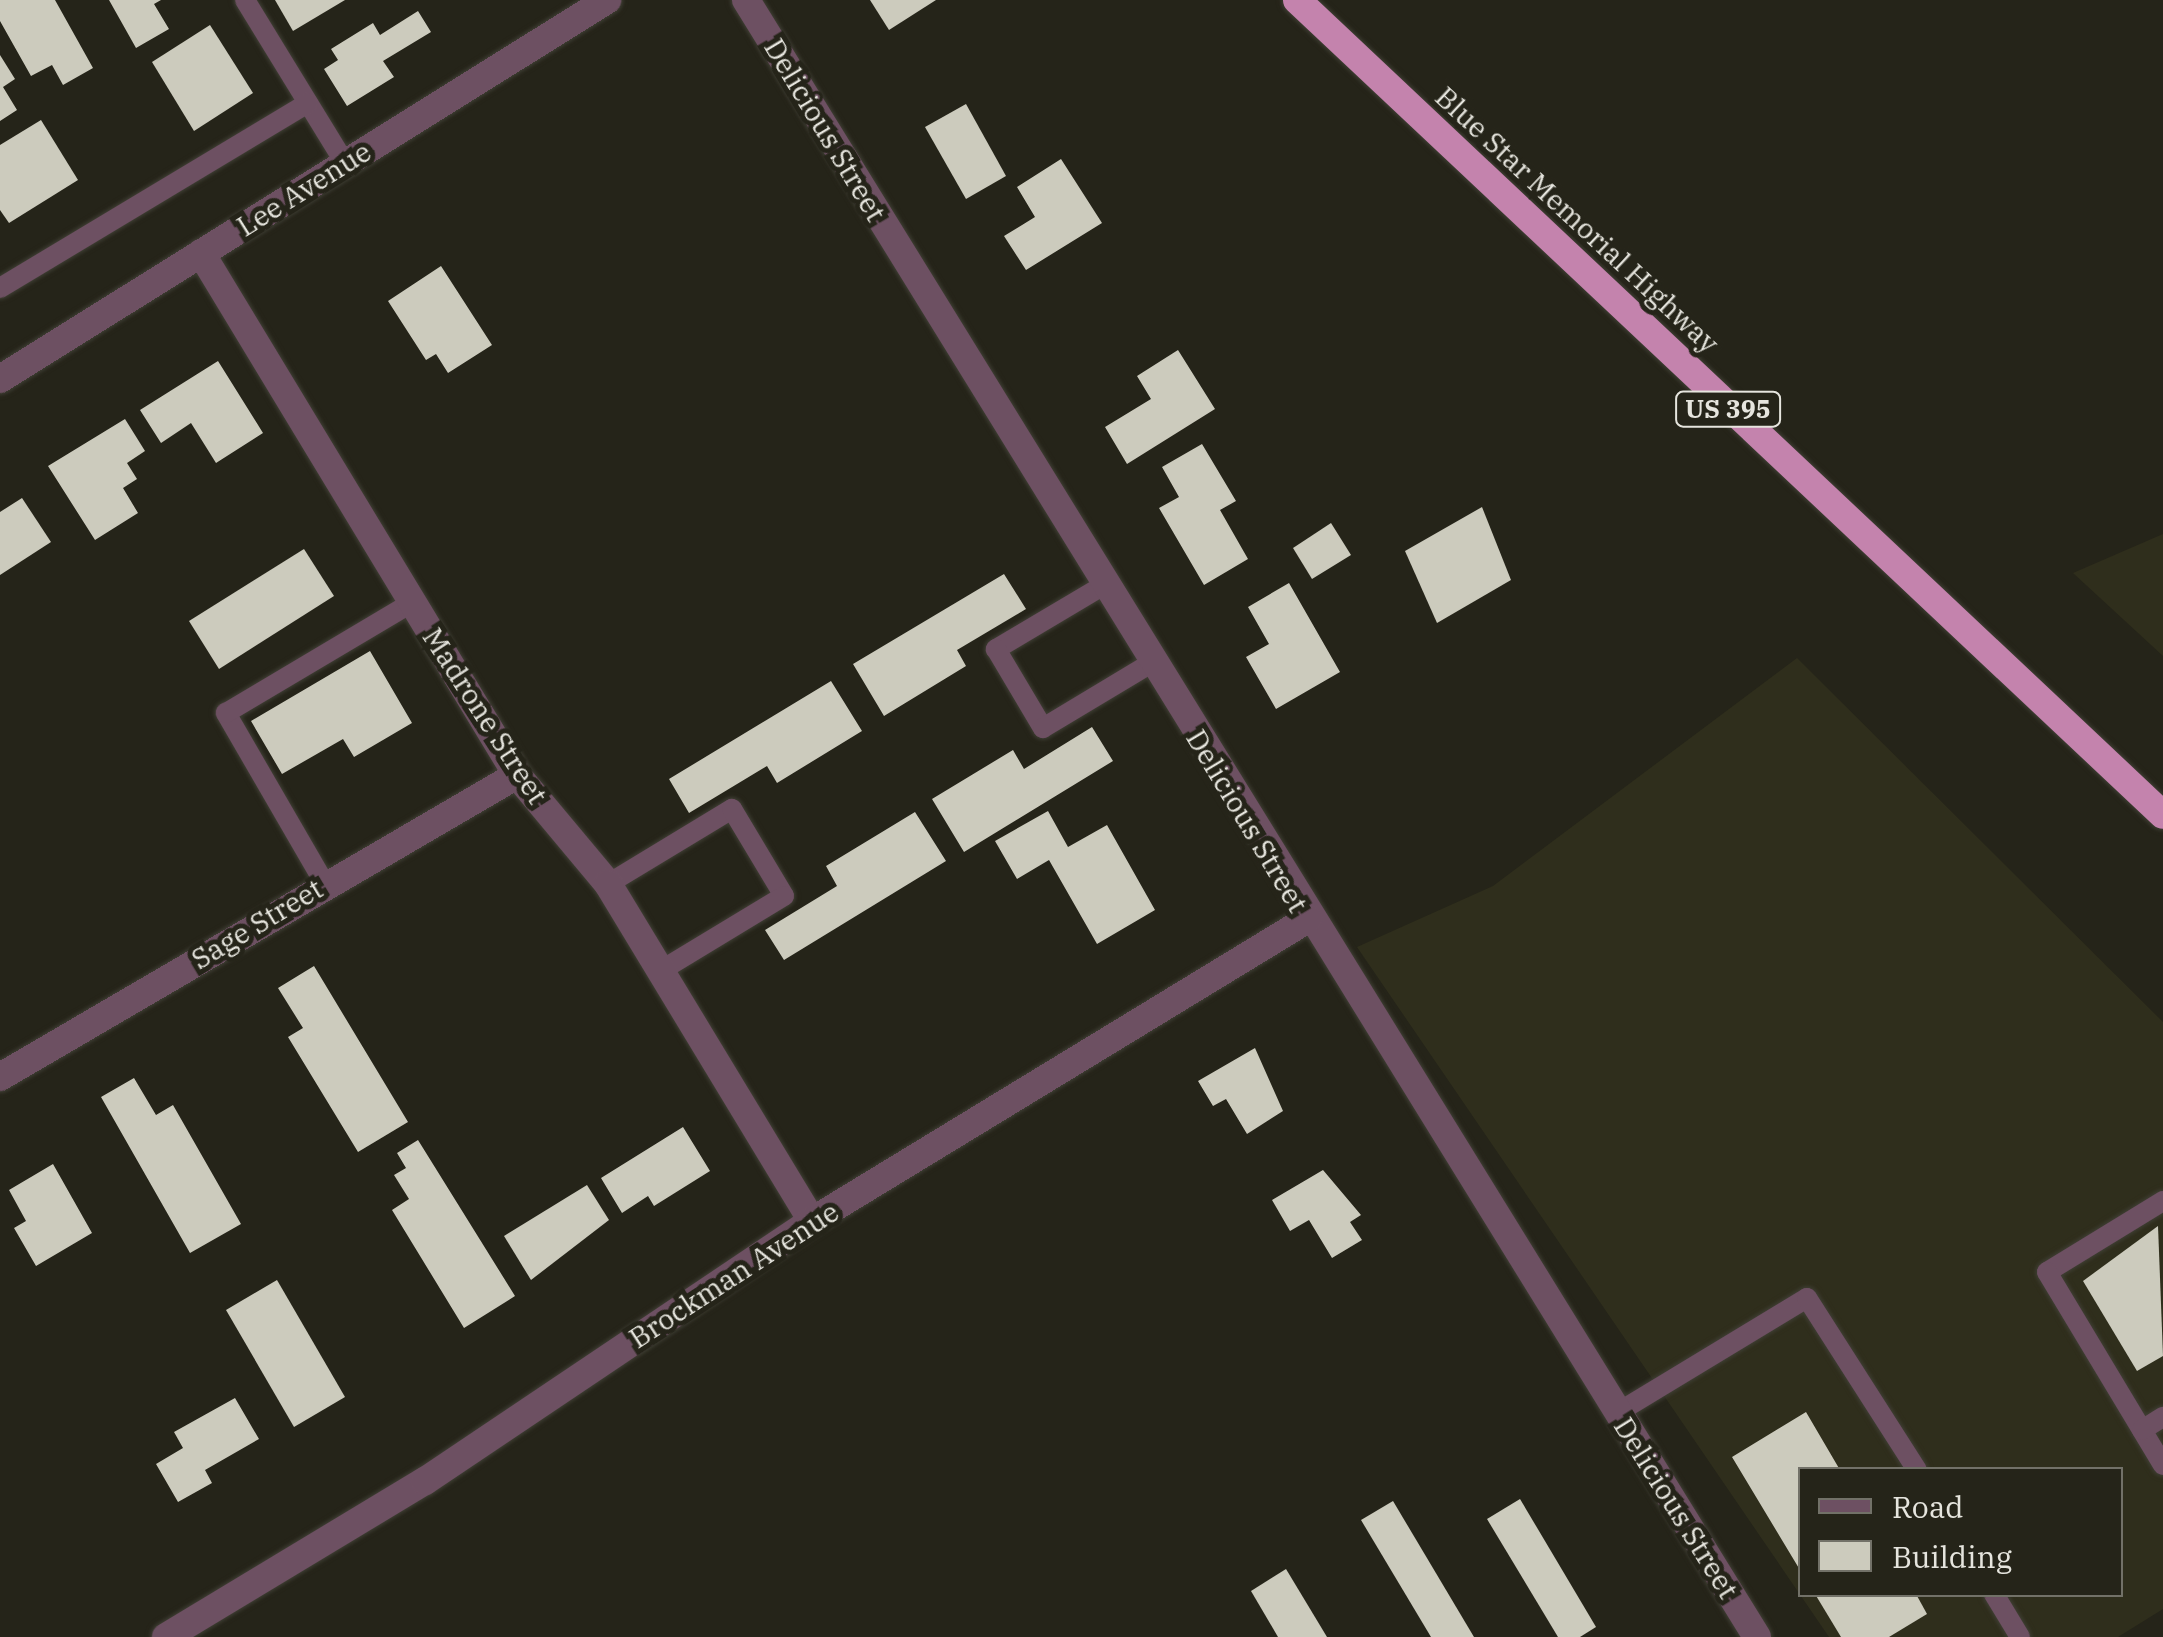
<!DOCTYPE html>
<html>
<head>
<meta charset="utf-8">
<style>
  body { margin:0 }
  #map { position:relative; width:2163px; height:1637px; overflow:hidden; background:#252419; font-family:"IBM Plex Serif",serif }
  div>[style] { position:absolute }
  .built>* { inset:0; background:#2f2e1c }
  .building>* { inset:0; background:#cccbbd }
  .roads { filter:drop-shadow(0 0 2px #403f35) drop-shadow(0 0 2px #403f35) }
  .service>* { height:20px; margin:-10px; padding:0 10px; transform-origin:10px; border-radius:10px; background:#6d5062 }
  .minor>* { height:28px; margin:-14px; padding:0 14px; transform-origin:14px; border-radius:14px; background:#6d5062 }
  .trunk>* { height:28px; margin:-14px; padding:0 14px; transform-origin:14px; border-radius:14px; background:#c483ad }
  span { translate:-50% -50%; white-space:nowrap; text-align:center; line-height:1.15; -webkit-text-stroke:10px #252419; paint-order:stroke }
  .shield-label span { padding:2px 8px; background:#252419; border:2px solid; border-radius:8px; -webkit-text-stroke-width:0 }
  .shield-label { font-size:25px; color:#e6e5de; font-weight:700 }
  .street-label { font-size:28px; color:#e6e5de }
  .legend { position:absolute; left:1798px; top:1467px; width:325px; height:130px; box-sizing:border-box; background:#252419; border:2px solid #727168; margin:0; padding:12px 18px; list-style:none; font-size:30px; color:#e6e5de }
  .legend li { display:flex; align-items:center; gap:20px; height:50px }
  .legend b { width:50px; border:2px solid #727168 }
</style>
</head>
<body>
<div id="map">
  <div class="built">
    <i style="clip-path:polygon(2163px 534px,2163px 656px,2073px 573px)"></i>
    <i style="clip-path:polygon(evenodd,1797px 658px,2163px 1022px,2163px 1609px,2118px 1637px,1829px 1637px,1357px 947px,1493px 886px,1797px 658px,1800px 1470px,2120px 1470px,2120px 1594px,1800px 1594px,1800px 1470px)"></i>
  </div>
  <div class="building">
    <i style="clip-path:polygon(0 0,55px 0,93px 68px,63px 85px,52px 65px,31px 76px,0 21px)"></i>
    <i style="clip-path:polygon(109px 0,161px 0,154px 4px,169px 29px,136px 48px)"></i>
    <i style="clip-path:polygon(275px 0,345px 0,293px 31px)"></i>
    <i style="clip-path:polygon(870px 0,936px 0,889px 30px)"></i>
    <i style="clip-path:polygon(418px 11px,431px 32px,383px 61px,394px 77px,347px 106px,324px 69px,338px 60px,331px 49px,373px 23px,380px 35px)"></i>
    <i style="clip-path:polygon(210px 25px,253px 93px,194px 131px,152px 62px)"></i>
    <i style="clip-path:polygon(0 55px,15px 79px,3px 87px,17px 110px,0 121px)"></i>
    <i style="clip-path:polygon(966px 104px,1006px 176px,966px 199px,925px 127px)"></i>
    <i style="clip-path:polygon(41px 120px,78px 180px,9px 223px,0 210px,0 145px)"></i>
    <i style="clip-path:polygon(1061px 159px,1102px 223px,1026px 270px,1004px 236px,1035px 217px,1017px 187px)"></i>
    <i style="clip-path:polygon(441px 266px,492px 345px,448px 373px,436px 354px,426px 360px,388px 301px)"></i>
    <i style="clip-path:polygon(1178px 350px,1215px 409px,1127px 464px,1105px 427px,1151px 399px,1137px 376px)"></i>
    <i style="clip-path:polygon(218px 361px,263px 433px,216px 463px,191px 423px,161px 443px,140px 410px)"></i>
    <i style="clip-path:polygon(125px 419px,145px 451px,127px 463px,137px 479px,123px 488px,138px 513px,95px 540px,48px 466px)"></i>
    <i style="clip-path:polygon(1202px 444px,1236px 501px,1220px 510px,1248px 559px,1204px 585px,1159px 508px,1179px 497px,1162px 467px)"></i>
    <i style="clip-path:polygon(22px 498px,51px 542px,0 575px,0 512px)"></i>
    <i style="clip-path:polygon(1482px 507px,1511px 580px,1437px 623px,1405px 551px)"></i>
    <i style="clip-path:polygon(1331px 523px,1351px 555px,1312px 579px,1293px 548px)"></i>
    <i style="clip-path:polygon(304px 549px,334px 596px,219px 669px,189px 621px)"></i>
    <i style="clip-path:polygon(1004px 574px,1026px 609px,957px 650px,966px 666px,884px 716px,853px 664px)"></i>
    <i style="clip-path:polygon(1289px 583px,1340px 672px,1276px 709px,1246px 657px,1269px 644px,1248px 607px)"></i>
    <i style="clip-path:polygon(370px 651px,412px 723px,354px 757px,343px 739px,282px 774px,251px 721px)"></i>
    <i style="clip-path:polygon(831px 681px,862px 731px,777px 783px,767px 766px,689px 813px,669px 779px)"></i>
    <i style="clip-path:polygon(1092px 727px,1113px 761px,964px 852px,932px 799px,1013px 750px,1024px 769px)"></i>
    <i style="clip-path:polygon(1048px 811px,1068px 847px,1107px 825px,1155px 910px,1097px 944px,1049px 860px,1017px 879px,995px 841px)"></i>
    <i style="clip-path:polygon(915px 812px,946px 861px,784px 960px,765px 930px,837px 886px,826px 866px)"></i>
    <i style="clip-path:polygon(314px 966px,408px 1122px,358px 1152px,288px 1037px,303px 1028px,278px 988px)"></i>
    <i style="clip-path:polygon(1255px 1048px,1283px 1111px,1247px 1134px,1226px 1099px,1213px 1106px,1198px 1081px)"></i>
    <i style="clip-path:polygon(134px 1078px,156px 1115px,173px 1105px,241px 1224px,190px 1253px,101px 1097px)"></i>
    <i style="clip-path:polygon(683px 1127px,710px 1171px,654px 1206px,648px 1196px,622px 1213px,601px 1178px)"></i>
    <i style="clip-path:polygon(418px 1140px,515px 1296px,464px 1328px,392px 1210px,409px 1199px,394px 1175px,406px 1168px,397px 1153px)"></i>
    <i style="clip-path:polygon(53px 1164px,92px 1233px,36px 1266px,14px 1228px,26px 1221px,9px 1190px)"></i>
    <i style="clip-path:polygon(1323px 1170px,1361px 1215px,1350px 1222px,1362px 1240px,1332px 1258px,1309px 1220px,1290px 1231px,1272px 1200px)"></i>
    <i style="clip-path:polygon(587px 1185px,609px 1220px,531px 1280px,504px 1236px)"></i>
    <i style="clip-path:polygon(2158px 1226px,2163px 1356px,2137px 1371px,2083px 1281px)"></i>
    <i style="clip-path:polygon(277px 1280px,345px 1397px,294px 1427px,226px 1310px)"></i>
    <i style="clip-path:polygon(235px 1398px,259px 1439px,205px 1470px,212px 1483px,178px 1502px,156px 1464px,183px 1448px,174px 1432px)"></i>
    <i style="clip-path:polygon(1806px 1412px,1840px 1470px,1800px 1470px,1800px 1570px,1732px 1457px)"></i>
    <i style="clip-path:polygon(1520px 1499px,1596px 1627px,1580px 1637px,1558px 1637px,1487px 1519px)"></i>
    <i style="clip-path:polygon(1393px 1501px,1474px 1637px,1431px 1637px,1361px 1520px)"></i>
    <i style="clip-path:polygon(1286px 1569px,1327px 1637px,1278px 1637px,1251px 1591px)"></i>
    <i style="clip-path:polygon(1815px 1594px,1916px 1594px,1927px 1614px,1889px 1637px,1841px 1637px)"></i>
  </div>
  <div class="roads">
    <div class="service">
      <i style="left:245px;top:0;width:191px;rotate:58.5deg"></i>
      <i style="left:0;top:288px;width:359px;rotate:-31deg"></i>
      <i style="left:1104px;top:585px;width:126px;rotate:149.3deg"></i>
      <i style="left:996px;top:649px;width:92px;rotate:59.3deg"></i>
      <i style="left:1043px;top:728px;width:126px;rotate:-31deg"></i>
      <i style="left:325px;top:884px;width:198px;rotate:-120.1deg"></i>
      <i style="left:226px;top:713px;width:217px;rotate:-30.7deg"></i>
      <i style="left:608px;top:884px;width:145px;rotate:-31.2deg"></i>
      <i style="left:732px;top:809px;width:101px;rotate:59.1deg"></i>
      <i style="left:784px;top:896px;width:145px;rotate:148.8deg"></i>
      <i style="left:2163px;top:1201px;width:136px;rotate:148.5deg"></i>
      <i style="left:2047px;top:1272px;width:225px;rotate:59deg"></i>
      <i style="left:1617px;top:1413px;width:222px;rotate:-31.2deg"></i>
      <i style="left:1807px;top:1298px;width:204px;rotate:57.4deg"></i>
      <i style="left:2142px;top:1430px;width:25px;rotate:-32deg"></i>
      <i style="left:1994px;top:1594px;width:50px;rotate:58.8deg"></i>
    </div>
    <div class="minor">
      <i style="left:746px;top:0;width:1924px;rotate:58.3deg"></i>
      <i style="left:201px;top:253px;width:610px;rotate:58.81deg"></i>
      <i style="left:517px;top:775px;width:142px;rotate:50.1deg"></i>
      <i style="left:608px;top:884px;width:394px;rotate:58.8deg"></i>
      <i style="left:0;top:379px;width:716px;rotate:-31.98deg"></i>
      <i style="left:0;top:1077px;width:599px;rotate:-30.29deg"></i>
      <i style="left:166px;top:1637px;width:302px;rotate:-31.1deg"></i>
      <i style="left:425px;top:1481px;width:466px;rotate:-33.9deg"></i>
      <i style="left:812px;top:1221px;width:581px;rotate:-31.34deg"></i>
    </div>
    <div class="trunk">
      <i style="left:1297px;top:0;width:1189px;rotate:43.26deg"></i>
    </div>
  </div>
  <div class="shield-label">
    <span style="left:1728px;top:409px">US 395</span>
  </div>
  <div class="street-label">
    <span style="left:825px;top:130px;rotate:59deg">Delicious Street</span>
    <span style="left:304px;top:189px;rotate:-32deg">Lee Avenue</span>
    <span style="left:1577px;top:220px;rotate:43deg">Blue Star Memorial Highway</span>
    <span style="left:485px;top:716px;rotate:57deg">Madrone Street</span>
    <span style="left:1247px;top:821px;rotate:59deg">Delicious Street</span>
    <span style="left:257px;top:924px;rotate:-31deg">Sage Street</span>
    <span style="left:734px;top:1275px;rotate:-33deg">Brockman Avenue</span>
    <span style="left:1676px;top:1508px;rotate:58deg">Delicious Street</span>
  </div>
  <ul class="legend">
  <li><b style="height:12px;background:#6d5062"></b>Road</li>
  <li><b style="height:28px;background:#cccbbd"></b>Building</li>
  </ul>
</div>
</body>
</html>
